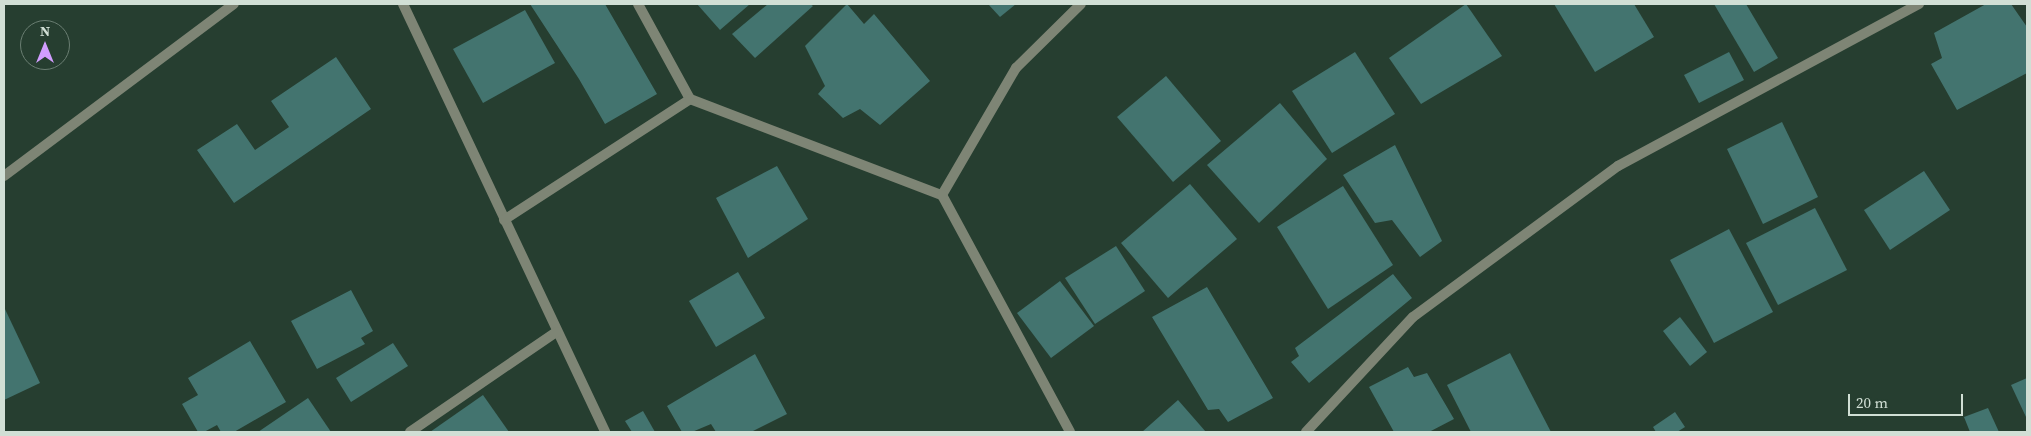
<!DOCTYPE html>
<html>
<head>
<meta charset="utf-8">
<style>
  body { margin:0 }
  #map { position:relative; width:2031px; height:436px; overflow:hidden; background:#263e30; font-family:"Source Serif 4",serif }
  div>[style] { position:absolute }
  .building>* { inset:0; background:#43746f }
  .minor>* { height:10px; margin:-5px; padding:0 5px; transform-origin:5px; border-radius:5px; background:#7e8575 }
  span { translate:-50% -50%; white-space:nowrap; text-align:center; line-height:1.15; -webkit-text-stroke:4px #263e30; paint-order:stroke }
  .frame { position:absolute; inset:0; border:5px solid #d1dfd5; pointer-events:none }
  .north { position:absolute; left:20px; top:20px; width:50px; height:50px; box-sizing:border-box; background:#263e30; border:1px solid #6a7e72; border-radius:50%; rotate:0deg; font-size:14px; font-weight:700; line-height:20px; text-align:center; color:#d1dfd5 }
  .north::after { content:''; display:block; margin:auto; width:18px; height:22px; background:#d19dfe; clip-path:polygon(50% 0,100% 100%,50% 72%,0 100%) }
  .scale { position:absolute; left:1848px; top:394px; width:115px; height:22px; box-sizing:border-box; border:2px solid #d1dfd5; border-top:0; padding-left:6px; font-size:15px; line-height:18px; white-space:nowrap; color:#d1dfd5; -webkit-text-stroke:4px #263e30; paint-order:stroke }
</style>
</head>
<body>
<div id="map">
  <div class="building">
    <i style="clip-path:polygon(530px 4px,605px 4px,657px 94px,605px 124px,579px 79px)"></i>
    <i style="clip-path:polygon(697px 4px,750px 4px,720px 30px)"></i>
    <i style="clip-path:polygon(768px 4px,810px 4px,813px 6px,755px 58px,732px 34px)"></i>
    <i style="clip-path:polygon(847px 4px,864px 24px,874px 14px,930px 81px,880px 125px,860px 109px,843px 118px,818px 94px,825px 86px,805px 46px)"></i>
    <i style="clip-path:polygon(988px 4px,1016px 4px,1000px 17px)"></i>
    <i style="clip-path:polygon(1466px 4px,1502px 56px,1421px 104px,1389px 58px)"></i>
    <i style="clip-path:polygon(1554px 4px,1634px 4px,1654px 37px,1595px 72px)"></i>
    <i style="clip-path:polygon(1714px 4px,1746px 4px,1778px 58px,1754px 72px)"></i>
    <i style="clip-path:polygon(1986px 4px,2011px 4px,2027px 27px,2027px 73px,1957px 110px,1931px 64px,1942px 58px,1934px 33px)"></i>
    <i style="clip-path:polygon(525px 10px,555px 63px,483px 103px,453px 49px)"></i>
    <i style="clip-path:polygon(1355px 52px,1395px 114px,1332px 153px,1292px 91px)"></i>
    <i style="clip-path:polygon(1729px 52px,1744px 80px,1699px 103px,1684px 75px)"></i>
    <i style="clip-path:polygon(336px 57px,371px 109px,234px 203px,197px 150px,237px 124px,255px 150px,289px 127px,271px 101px)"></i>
    <i style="clip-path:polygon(1166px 76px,1221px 141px,1173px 182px,1117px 117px)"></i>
    <i style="clip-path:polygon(1280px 103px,1327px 159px,1259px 223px,1207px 165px)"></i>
    <i style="clip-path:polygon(1782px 122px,1818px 197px,1763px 224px,1727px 149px)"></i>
    <i style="clip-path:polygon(1395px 145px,1442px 241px,1420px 257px,1392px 220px,1375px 223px,1343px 175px)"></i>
    <i style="clip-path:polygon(777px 166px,808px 219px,748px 258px,716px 198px)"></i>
    <i style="clip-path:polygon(1924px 171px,1950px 210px,1890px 250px,1864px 210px)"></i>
    <i style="clip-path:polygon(1190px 184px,1237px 239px,1168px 298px,1121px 243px)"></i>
    <i style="clip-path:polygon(1343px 186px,1393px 265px,1328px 309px,1277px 227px)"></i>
    <i style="clip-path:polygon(1815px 208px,1847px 270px,1778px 305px,1746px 243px)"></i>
    <i style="clip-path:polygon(1729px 229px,1773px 312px,1714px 343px,1670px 260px)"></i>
    <i style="clip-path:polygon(1116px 246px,1145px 291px,1095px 324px,1065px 278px)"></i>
    <i style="clip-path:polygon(738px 272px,765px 318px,716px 347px,689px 301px)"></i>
    <i style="clip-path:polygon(1393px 274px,1412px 298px,1309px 383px,1291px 362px,1299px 356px,1295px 348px)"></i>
    <i style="clip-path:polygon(1060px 281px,1094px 326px,1051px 358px,1017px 313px)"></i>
    <i style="clip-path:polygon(1207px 287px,1273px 398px,1228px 422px,1219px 409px,1208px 410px,1152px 317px)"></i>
    <i style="clip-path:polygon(351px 290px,373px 331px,361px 338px,365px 344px,317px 369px,291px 321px)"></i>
    <i style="clip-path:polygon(4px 307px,40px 383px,4px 400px)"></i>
    <i style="clip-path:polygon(1680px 317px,1707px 352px,1690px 366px,1663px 331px)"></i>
    <i style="clip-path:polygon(250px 341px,286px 402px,234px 432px,221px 432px,217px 425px,204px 432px,198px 432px,182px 404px,198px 395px,188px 378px)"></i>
    <i style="clip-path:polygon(393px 343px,408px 366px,351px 402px,336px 378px)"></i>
    <i style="clip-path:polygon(1510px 353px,1551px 432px,1471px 432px,1447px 385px)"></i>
    <i style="clip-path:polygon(755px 354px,787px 414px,751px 432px,716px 432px,711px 424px,692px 432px,682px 432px,667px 406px)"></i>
    <i style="clip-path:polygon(1408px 367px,1414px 377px,1427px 373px,1454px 419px,1429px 432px,1394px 432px,1369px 387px)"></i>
    <i style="clip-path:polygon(2027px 378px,2027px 416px,2026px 417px,2011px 385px)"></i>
    <i style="clip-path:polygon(483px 395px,509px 432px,430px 432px)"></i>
    <i style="clip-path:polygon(308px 398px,331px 432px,258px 432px)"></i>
    <i style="clip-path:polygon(1178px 400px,1206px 432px,1142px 432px)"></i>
    <i style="clip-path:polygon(1988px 408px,1999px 432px,1970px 432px,1964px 417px)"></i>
    <i style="clip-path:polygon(643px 411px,655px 432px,632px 432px,625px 421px)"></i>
    <i style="clip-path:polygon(1675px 412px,1685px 427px,1677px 432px,1656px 432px,1653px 427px)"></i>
  </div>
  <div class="minor">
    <i style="left:403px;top:4px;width:473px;rotate:64.7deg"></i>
    <i style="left:638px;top:4px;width:108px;rotate:61.3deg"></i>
    <i style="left:4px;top:176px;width:287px;rotate:-36.8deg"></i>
    <i style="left:942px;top:195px;width:147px;rotate:-59.8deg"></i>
    <i style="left:1016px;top:68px;width:91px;rotate:-44.6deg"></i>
    <i style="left:504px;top:220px;width:222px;rotate:-33deg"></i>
    <i style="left:690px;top:99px;width:270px;rotate:20.9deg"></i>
    <i style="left:942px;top:195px;width:269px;rotate:61.6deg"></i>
    <i style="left:410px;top:432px;width:177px;rotate:-34.4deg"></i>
    <i style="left:1306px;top:432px;width:157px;rotate:-47.1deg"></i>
    <i style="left:1413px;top:317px;width:255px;rotate:-36.4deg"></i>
    <i style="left:1618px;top:166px;width:342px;rotate:-28.3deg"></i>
  </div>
  <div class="frame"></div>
  <div class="north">N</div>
  <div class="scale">20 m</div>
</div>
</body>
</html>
